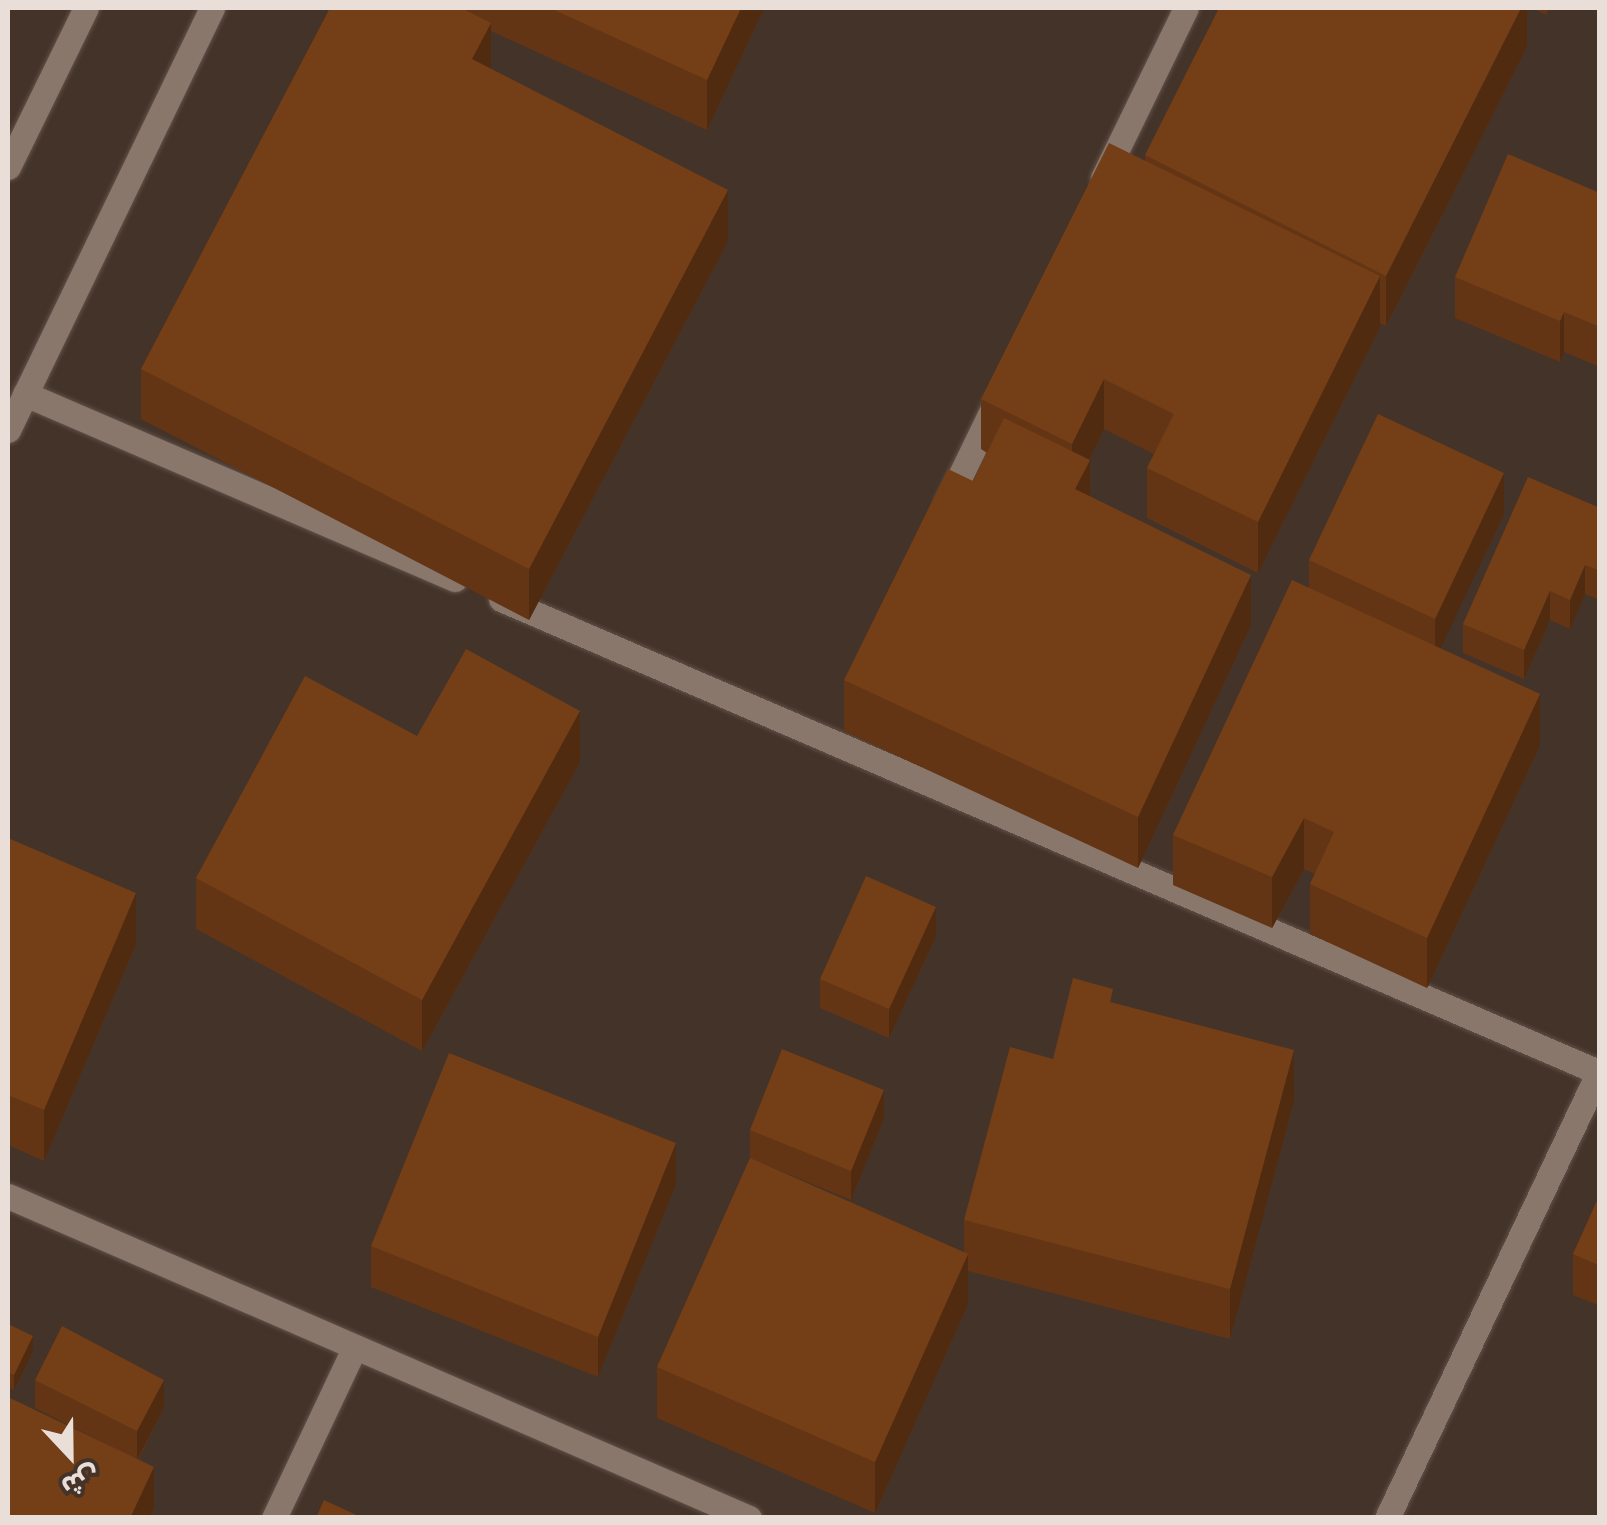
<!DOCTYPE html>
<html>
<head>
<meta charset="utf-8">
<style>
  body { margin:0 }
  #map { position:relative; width:1607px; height:1525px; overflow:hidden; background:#443329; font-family:Barlow,"Noto Sans Arabic",sans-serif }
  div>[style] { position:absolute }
  .roads { filter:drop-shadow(0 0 2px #605149) drop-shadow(0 0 2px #605149) }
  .minor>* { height:25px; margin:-12.5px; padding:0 12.5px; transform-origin:12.5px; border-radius:12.5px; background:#8a776b }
  .wall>* { inset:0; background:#643514 }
  .shaded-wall>* { inset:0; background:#512b10 }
  .building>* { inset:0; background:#743e17 }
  span { translate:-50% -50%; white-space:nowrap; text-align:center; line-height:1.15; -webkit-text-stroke:9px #443329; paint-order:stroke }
  .frame { position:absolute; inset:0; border:10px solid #eadfd8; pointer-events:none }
  .north { position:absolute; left:20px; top:1405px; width:100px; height:100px; -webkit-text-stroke:8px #443329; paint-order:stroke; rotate:158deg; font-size:28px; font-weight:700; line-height:40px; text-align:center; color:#eadfd8 }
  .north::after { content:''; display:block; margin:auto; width:35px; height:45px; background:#eadfd8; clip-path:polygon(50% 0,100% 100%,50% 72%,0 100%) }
</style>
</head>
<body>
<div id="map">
  <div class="roads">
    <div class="minor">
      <i style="left:8px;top:167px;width:177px;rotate:-63.9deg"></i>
      <i style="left:1103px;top:178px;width:189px;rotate:-64deg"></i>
      <i style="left:25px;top:394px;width:468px;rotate:23.3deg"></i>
      <i style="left:8px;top:430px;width:469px;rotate:-64.2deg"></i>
      <i style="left:947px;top:503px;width:110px;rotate:-64.1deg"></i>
      <i style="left:501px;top:599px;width:1195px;rotate:23.32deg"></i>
      <i style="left:8px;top:1196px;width:808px;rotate:23.49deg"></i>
      <i style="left:274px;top:1518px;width:189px;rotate:-64.7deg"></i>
      <i style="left:1387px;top:1518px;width:497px;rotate:-64.6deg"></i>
    </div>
  </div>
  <div class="wall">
    <i style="clip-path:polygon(330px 8px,764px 8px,707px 130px,491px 31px,491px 69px,728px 241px,529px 620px,141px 419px,141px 369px)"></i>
    <i style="clip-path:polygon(1527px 8px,1527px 47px,1386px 326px,1380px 323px,1380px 327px,1258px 573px,1147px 518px,1147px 468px,1154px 454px,1104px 429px,1089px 460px,1090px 496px,1251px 625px,1138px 868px,844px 731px,844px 680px,973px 481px,987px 453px,981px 449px,981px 399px,1145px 161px,1145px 155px)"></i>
    <i style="clip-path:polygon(1532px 8px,1549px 8px,1546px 15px)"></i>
    <i style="clip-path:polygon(1600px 193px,1600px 367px,1564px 352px,1560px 362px,1455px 318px,1455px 277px)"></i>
    <i style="clip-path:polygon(1600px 508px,1600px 600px,1585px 594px,1570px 629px,1550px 620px,1524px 679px,1463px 653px,1463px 624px)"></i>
    <i style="clip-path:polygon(1504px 514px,1440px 648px,1540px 745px,1427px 988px,1310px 934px,1310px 884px,1315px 874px,1304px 869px,1272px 928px,1173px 885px,1173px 835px,1309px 588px,1309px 560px)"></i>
    <i style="clip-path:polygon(417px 736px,580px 762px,422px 1051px,196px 929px,196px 878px)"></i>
    <i style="clip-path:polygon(8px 838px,136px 944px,44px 1161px,8px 1145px)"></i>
    <i style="clip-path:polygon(936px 936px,889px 1038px,820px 1008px,820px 979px)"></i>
    <i style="clip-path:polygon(1113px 1003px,1294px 1101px,1230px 1339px,968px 1271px,968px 1304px,875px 1513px,657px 1418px,657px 1367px,750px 1158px,750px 1130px,884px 1118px,851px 1200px,766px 1165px,964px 1252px,964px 1220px,1053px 1059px)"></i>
    <i style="clip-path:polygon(676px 1184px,598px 1377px,371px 1287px,371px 1246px)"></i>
    <i style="clip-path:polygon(1600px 1194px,1600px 1306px,1573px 1295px,1573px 1254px)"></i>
    <i style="clip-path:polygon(8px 1324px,33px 1351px,14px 1390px,8px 1387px)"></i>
    <i style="clip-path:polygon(35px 1380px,164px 1408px,138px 1460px,154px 1508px,149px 1518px,8px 1518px,108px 1445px,35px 1408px)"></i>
  </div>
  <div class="shaded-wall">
    <i style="clip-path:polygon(741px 8px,764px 8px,707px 130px,707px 80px)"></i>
    <i style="clip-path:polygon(1521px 8px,1527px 8px,1527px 47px,1386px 326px,1386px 276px)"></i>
    <i style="clip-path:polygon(491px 23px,491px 74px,472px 59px)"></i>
    <i style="clip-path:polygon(728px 190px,728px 241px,529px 620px,529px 569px)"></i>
    <i style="clip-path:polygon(1380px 276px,1380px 327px,1258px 573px,1258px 522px)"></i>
    <i style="clip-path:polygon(1564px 312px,1564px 352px,1560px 362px,1560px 321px)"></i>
    <i style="clip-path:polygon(1104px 379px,1104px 429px,1072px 494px,1072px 444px)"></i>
    <i style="clip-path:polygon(1090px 460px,1090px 510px,1075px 489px)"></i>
    <i style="clip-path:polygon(1504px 473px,1504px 514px,1435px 660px,1435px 619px)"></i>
    <i style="clip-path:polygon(1585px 565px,1585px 594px,1570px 629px,1570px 600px)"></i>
    <i style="clip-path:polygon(1251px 575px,1251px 625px,1138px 868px,1138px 817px)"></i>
    <i style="clip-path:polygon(1550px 591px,1550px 620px,1524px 679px,1524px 650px)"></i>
    <i style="clip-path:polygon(1540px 694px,1540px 745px,1427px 988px,1427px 938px)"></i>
    <i style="clip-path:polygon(580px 711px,580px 762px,422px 1051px,422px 1000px)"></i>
    <i style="clip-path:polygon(1304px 818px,1304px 869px,1272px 928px,1272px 877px)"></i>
    <i style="clip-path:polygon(136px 893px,136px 944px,44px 1161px,44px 1110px)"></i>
    <i style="clip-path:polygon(936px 907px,936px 936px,889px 1038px,889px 1009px)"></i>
    <i style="clip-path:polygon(1294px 1050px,1294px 1101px,1230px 1339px,1230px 1289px)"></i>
    <i style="clip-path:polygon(884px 1090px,884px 1118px,851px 1200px,851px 1171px)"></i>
    <i style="clip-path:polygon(676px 1143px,676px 1184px,598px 1377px,598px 1337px)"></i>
    <i style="clip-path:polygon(968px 1254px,968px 1304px,875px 1513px,875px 1462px)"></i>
    <i style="clip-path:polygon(33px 1336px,33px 1351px,14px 1390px,14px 1375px)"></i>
    <i style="clip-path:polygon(164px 1380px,164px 1408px,137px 1460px,137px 1431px)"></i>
    <i style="clip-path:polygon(154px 1467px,154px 1508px,149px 1518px,130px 1518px)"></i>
  </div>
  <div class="building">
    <i style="clip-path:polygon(330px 8px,461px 8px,491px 23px,472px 59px,728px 190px,529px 569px,141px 369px)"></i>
    <i style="clip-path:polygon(550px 8px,741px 8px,707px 80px)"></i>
    <i style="clip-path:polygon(1219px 8px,1521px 8px,1386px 276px,1145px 155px)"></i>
    <i style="clip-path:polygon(1109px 143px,1380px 276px,1258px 522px,1147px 468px,1174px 414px,1104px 379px,1072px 444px,981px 399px)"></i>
    <i style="clip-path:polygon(1508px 154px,1600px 193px,1600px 327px,1564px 312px,1560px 321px,1455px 277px)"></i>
    <i style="clip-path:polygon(1378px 414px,1504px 473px,1435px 619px,1309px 560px)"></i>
    <i style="clip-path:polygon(1004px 418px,1090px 460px,1075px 489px,1251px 575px,1138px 817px,844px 680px,948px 469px,973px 481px)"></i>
    <i style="clip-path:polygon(1528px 477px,1600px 508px,1600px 571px,1585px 565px,1570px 600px,1550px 591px,1524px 650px,1463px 624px)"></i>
    <i style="clip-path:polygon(1292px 580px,1540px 694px,1427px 938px,1310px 884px,1334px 832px,1304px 818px,1272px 877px,1173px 835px)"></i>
    <i style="clip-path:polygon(466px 649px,580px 711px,422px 1000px,196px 878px,305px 676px,417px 736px)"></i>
    <i style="clip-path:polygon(8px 838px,136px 893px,44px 1110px,8px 1095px)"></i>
    <i style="clip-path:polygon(866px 876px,936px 907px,889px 1009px,820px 979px)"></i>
    <i style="clip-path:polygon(1073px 978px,1113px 989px,1110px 1002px,1294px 1050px,1230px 1289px,964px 1220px,1010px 1047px,1053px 1059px)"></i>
    <i style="clip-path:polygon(782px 1049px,884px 1090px,851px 1171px,750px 1130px)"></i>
    <i style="clip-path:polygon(449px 1053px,676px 1143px,598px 1337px,371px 1246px)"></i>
    <i style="clip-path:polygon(750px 1158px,968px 1254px,875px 1462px,657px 1367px)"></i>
    <i style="clip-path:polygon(1600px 1194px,1600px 1266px,1573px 1254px)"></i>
    <i style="clip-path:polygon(8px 1324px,33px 1336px,14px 1375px,8px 1372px)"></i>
    <i style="clip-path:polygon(62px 1326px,164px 1380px,137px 1431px,35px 1380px)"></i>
    <i style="clip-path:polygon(8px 1397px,154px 1467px,130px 1518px,8px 1518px)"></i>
    <i style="clip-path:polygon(324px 1500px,363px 1518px,316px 1518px)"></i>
  </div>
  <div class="frame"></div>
  <div class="north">ش</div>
</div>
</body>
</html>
